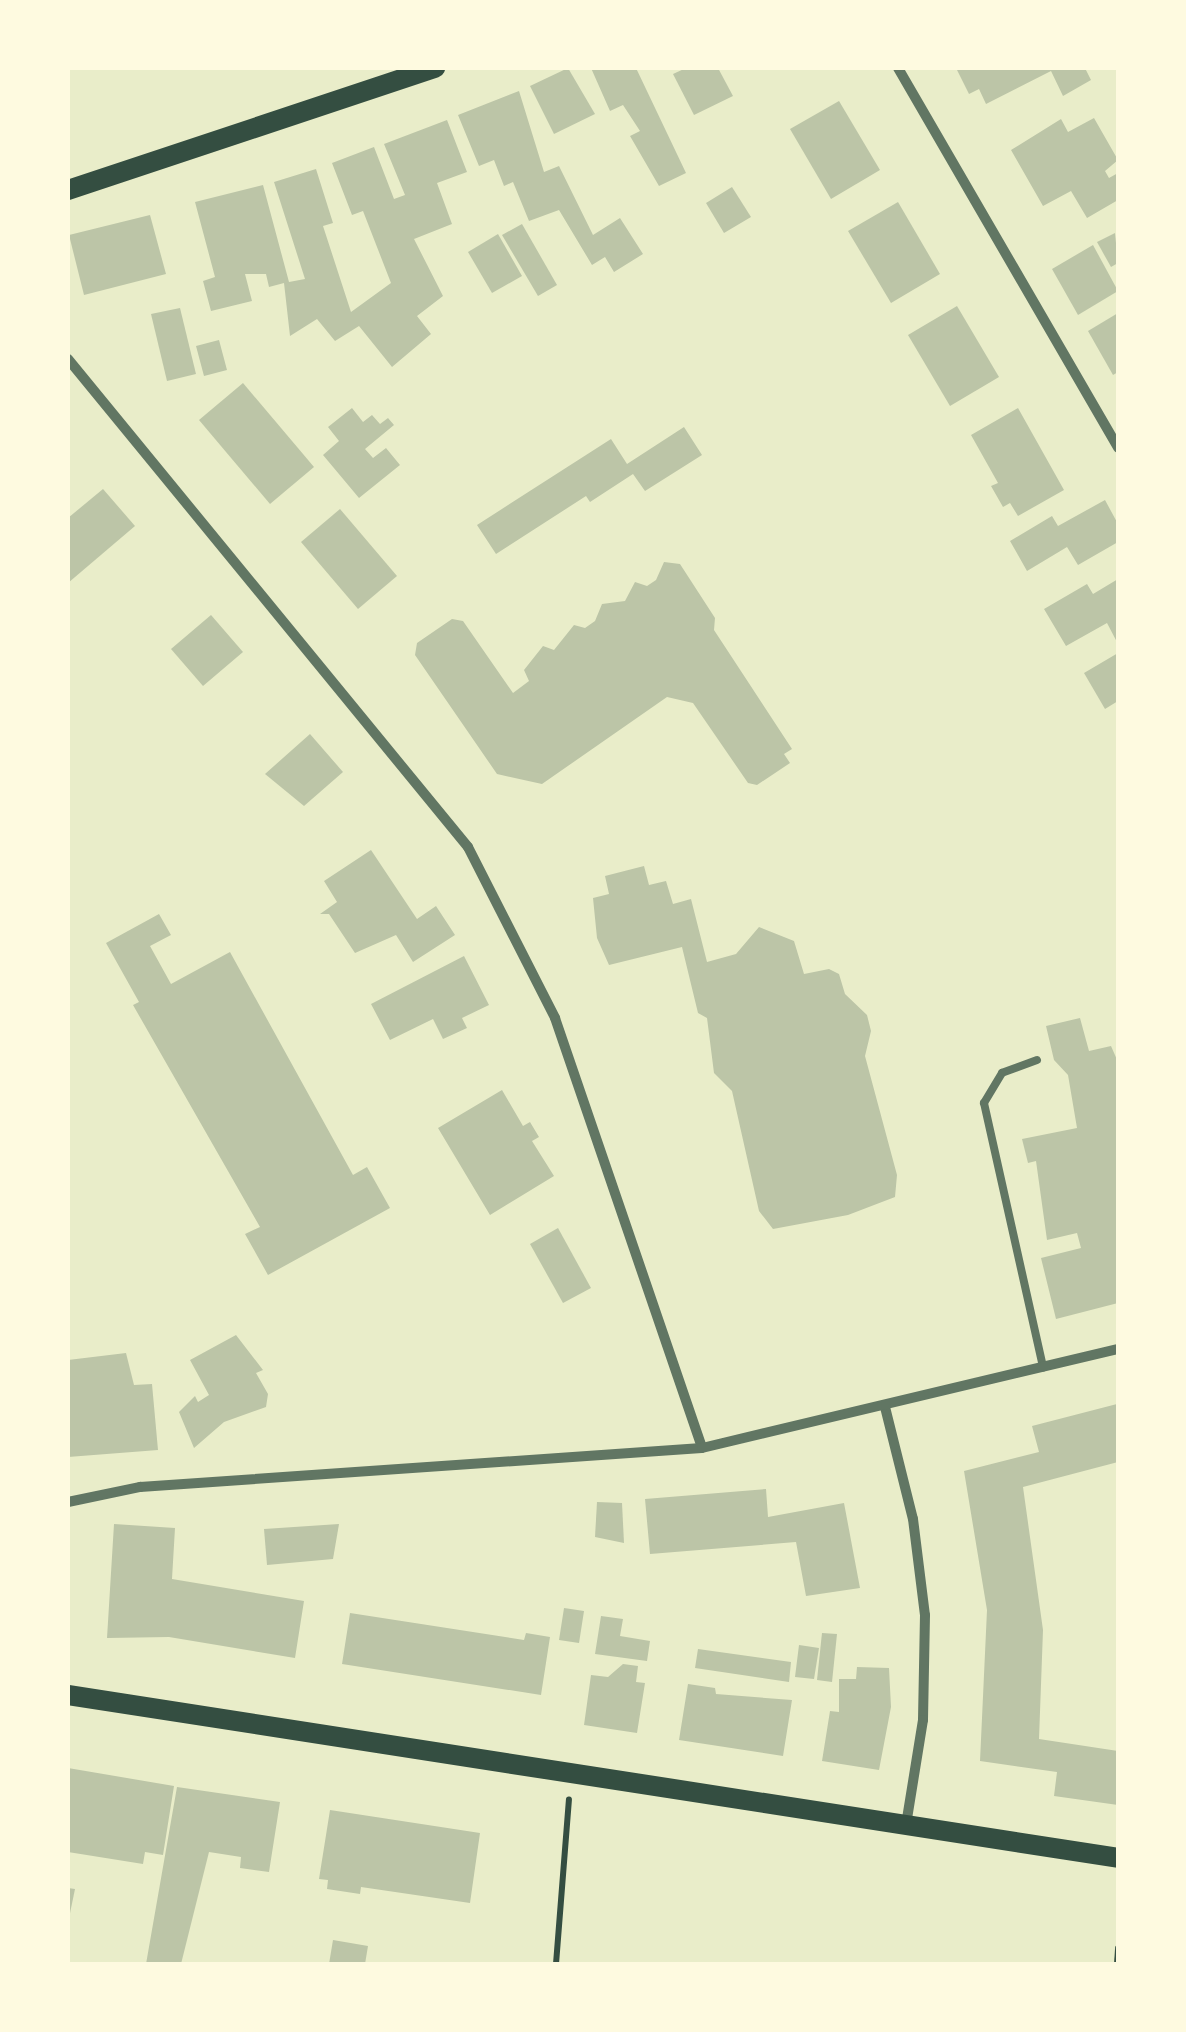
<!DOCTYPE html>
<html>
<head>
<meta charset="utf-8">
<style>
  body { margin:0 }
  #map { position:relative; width:1186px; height:2032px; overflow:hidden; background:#e9edc9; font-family:"Varela Round",sans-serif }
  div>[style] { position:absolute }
  .building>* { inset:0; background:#bcc5a7 }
  .path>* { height:6px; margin:-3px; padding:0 3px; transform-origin:3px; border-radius:3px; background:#344e41 }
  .service>* { height:8px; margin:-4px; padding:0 4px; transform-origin:4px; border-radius:4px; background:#617663 }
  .minor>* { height:10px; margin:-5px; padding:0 5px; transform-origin:5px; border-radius:5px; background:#617663 }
  .secondary>* { height:20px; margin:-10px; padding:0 10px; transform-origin:10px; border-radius:10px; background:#344e41 }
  span { translate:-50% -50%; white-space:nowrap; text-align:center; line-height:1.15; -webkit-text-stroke:9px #fefae0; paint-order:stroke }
  .frame { position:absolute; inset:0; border:70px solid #fefae0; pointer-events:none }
</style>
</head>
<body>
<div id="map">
  <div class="building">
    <i style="clip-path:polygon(568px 68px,595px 114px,554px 134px,530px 86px)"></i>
    <i style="clip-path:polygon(591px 68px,636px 68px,686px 173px,659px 186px,630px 136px,640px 131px,623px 105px,610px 111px)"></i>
    <i style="clip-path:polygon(686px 68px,718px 68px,733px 96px,694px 115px,673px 74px)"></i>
    <i style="clip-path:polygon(956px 68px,1085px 68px,1091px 80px,1063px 96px,1051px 71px,986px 104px,979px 89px,969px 94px)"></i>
    <i style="clip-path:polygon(519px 91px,544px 172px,559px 166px,593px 235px,620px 218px,643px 254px,614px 272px,605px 257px,592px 265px,559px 210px,529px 221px,513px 182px,504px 186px,494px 160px,479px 166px,458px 115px)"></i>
    <i style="clip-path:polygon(839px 101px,880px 170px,831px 199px,790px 129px)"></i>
    <i style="clip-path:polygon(1094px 118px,1118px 160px,1105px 171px,1109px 178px,1118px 173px,1118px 200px,1087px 218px,1071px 191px,1043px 206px,1011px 150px,1061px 119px,1068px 132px)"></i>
    <i style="clip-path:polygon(447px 120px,467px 172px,437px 183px,452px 224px,414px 239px,443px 296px,417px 316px,431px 334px,392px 367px,359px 326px,335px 341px,317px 319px,290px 336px,284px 283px,269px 287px,266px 274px,245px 274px,252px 301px,211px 311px,203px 281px,215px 277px,195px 202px,263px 185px,289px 282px,305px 279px,274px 182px,316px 169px,333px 223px,323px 226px,351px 312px,391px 283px,363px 211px,352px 215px,332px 163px,374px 147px,394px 199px,405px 195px,384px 144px)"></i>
    <i style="clip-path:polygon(732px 187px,751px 217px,724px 233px,706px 203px)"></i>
    <i style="clip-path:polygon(898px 202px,940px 274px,891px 303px,848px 231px)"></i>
    <i style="clip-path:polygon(150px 215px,166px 274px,84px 295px,69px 235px)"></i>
    <i style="clip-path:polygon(522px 224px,557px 285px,538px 296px,502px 235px)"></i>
    <i style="clip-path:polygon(1115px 233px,1118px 263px,1111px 267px,1097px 242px)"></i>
    <i style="clip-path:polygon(498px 234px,522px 276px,492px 293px,468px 252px)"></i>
    <i style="clip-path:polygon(1093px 245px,1118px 291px,1078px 315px,1052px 269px)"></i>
    <i style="clip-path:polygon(957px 306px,999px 377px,950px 406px,908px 335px)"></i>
    <i style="clip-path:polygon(180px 308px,196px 374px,167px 381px,151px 314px)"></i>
    <i style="clip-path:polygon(1118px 313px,1118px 372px,1113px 375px,1088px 331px)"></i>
    <i style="clip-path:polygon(219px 340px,227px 370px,204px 376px,196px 346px)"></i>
    <i style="clip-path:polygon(243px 383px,314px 467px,270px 504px,199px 420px)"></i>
    <i style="clip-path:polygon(352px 408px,363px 422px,372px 415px,380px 424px,388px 418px,394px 425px,365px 449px,373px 458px,386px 448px,400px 465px,359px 498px,323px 455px,339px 441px,328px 427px)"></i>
    <i style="clip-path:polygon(1018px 408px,1064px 490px,1018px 516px,1010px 503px,1003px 507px,991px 486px,998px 483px,971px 435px)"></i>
    <i style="clip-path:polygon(684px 427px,702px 455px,645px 491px,633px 474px,590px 502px,586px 496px,496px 554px,477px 525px,611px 439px,627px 464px)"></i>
    <i style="clip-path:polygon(103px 489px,135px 526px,68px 583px,68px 518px)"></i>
    <i style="clip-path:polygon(1105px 500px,1118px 524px,1118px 542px,1078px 565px,1067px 547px,1027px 571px,1010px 541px,1052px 516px,1058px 526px)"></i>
    <i style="clip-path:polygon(340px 509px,397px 576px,358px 609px,301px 542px)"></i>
    <i style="clip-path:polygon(664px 562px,680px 564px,715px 618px,714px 630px,792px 749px,784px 754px,790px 763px,757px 785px,748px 783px,693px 703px,667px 697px,542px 784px,497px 774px,415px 655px,417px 643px,452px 619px,463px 621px,513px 693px,529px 681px,524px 670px,543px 646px,554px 650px,574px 625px,585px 628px,595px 621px,602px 604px,625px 601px,635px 582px,647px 586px,656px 580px)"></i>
    <i style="clip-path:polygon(1118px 579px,1118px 644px,1107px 623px,1066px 646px,1044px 609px,1087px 584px,1093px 594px)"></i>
    <i style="clip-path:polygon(211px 615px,243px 652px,203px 686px,171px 649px)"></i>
    <i style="clip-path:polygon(1118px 653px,1118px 701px,1105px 709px,1084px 673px)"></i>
    <i style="clip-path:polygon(310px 734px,343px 772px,304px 806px,265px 774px)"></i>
    <i style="clip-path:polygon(371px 850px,417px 919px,436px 906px,455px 935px,413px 962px,396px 935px,355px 953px,329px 914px,320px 914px,337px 902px,324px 881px)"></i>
    <i style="clip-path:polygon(644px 866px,649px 885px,666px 881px,673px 904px,691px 899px,707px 962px,736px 954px,759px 927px,794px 941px,804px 974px,829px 969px,839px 974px,845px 994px,867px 1015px,871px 1031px,865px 1056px,897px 1175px,895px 1197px,848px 1215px,773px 1229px,759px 1211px,732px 1091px,714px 1073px,707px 1018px,698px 1013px,682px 947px,609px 965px,597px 938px,593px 898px,609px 894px,605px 876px)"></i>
    <i style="clip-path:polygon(159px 914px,171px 935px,150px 946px,171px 984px,230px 952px,353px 1175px,367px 1167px,390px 1208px,268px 1275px,245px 1234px,260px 1227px,133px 1005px,139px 1002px,106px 943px)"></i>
    <i style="clip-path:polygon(464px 956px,489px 1005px,462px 1018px,467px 1028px,443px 1039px,433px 1019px,390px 1040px,371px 1004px)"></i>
    <i style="clip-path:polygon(1080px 1018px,1089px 1051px,1111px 1046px,1118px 1062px,1118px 1303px,1056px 1319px,1041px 1258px,1081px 1248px,1077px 1233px,1047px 1240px,1036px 1161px,1028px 1163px,1022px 1139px,1077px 1128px,1068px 1075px,1054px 1060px,1046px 1026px)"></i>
    <i style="clip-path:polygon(502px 1090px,523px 1126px,530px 1122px,539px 1137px,532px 1141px,554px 1176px,490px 1215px,438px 1128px)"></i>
    <i style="clip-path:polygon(558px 1228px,591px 1288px,563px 1303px,530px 1244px)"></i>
    <i style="clip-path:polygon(236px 1335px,263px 1370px,256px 1373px,268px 1394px,266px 1407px,224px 1422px,194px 1448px,179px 1412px,195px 1396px,198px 1402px,209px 1395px,190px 1360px)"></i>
    <i style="clip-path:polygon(126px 1353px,134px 1385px,152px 1384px,158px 1450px,68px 1457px,68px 1360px)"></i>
    <i style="clip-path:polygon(1117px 1404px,1118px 1462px,1023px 1487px,1043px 1630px,1039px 1739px,1118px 1751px,1118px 1805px,1054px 1796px,1057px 1772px,980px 1761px,987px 1610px,964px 1471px,1039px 1452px,1032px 1426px)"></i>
    <i style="clip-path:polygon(766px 1489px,768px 1517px,844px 1503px,860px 1588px,806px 1596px,796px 1542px,650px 1554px,645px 1499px)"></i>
    <i style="clip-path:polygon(597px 1502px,622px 1503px,624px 1543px,595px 1537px)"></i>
    <i style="clip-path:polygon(114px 1524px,175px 1528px,172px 1579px,304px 1601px,295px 1658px,169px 1637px,107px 1638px)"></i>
    <i style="clip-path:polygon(339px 1524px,333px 1559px,267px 1565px,264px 1529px)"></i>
    <i style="clip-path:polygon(564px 1608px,584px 1611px,579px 1643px,559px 1640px)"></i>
    <i style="clip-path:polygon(350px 1613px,524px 1640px,526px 1633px,550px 1637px,541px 1695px,342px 1664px)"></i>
    <i style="clip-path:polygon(601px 1616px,623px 1619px,620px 1636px,650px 1641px,647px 1661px,595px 1654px)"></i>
    <i style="clip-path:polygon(822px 1633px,837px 1634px,832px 1682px,817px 1680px)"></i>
    <i style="clip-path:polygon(799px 1645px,819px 1648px,814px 1679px,795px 1677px)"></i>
    <i style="clip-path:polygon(698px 1649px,791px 1662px,789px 1682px,695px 1668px)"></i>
    <i style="clip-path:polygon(623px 1664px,638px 1666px,636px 1682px,645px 1683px,637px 1733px,584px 1725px,591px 1675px,608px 1677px)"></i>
    <i style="clip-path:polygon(857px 1667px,889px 1668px,891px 1707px,879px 1770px,822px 1761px,830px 1711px,839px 1712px,839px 1679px,856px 1679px)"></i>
    <i style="clip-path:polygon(688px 1684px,715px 1688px,716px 1694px,792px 1700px,783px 1756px,679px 1740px)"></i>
    <i style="clip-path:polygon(68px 1768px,174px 1786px,163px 1855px,145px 1852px,143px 1864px,68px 1852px)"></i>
    <i style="clip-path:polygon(177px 1787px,280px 1802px,269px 1872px,240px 1868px,241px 1857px,209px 1852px,181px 1964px,146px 1964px)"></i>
    <i style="clip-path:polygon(330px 1810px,480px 1833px,470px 1903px,361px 1887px,360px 1894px,327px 1889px,328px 1880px,319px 1879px)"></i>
    <i style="clip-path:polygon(68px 1888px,75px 1889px,69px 1918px,68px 1918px)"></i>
    <i style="clip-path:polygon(333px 1940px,368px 1946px,365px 1964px,329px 1964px)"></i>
  </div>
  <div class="path">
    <i style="left:556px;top:1964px;width:165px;rotate:-85.5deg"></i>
    <i style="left:1117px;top:1964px;width:16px;rotate:-86deg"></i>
  </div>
  <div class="service">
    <i style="left:1037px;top:1060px;width:37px;rotate:160deg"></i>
    <i style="left:1002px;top:1073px;width:35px;rotate:121deg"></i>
    <i style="left:984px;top:1103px;width:271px;rotate:77.4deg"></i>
  </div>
  <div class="minor">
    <i style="left:898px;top:68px;width:439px;rotate:59.9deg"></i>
    <i style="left:68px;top:359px;width:631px;rotate:50.66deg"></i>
    <i style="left:468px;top:847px;width:192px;rotate:63deg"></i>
    <i style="left:555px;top:1018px;width:454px;rotate:71.1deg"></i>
    <i style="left:885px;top:1407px;width:115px;rotate:76deg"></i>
    <i style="left:913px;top:1519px;width:97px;rotate:82.9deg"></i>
    <i style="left:925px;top:1615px;width:105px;rotate:91.1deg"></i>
    <i style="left:923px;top:1720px;width:106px;rotate:99.2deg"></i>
    <i style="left:68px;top:1502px;width:74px;rotate:-11.8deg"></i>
    <i style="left:140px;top:1487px;width:563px;rotate:-3.97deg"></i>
    <i style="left:702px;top:1448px;width:428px;rotate:-13.4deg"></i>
  </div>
  <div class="secondary">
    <i style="left:68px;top:190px;width:387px;rotate:-18.4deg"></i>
    <i style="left:68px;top:1695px;width:1063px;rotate:8.82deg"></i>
  </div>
  <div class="frame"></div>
</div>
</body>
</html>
